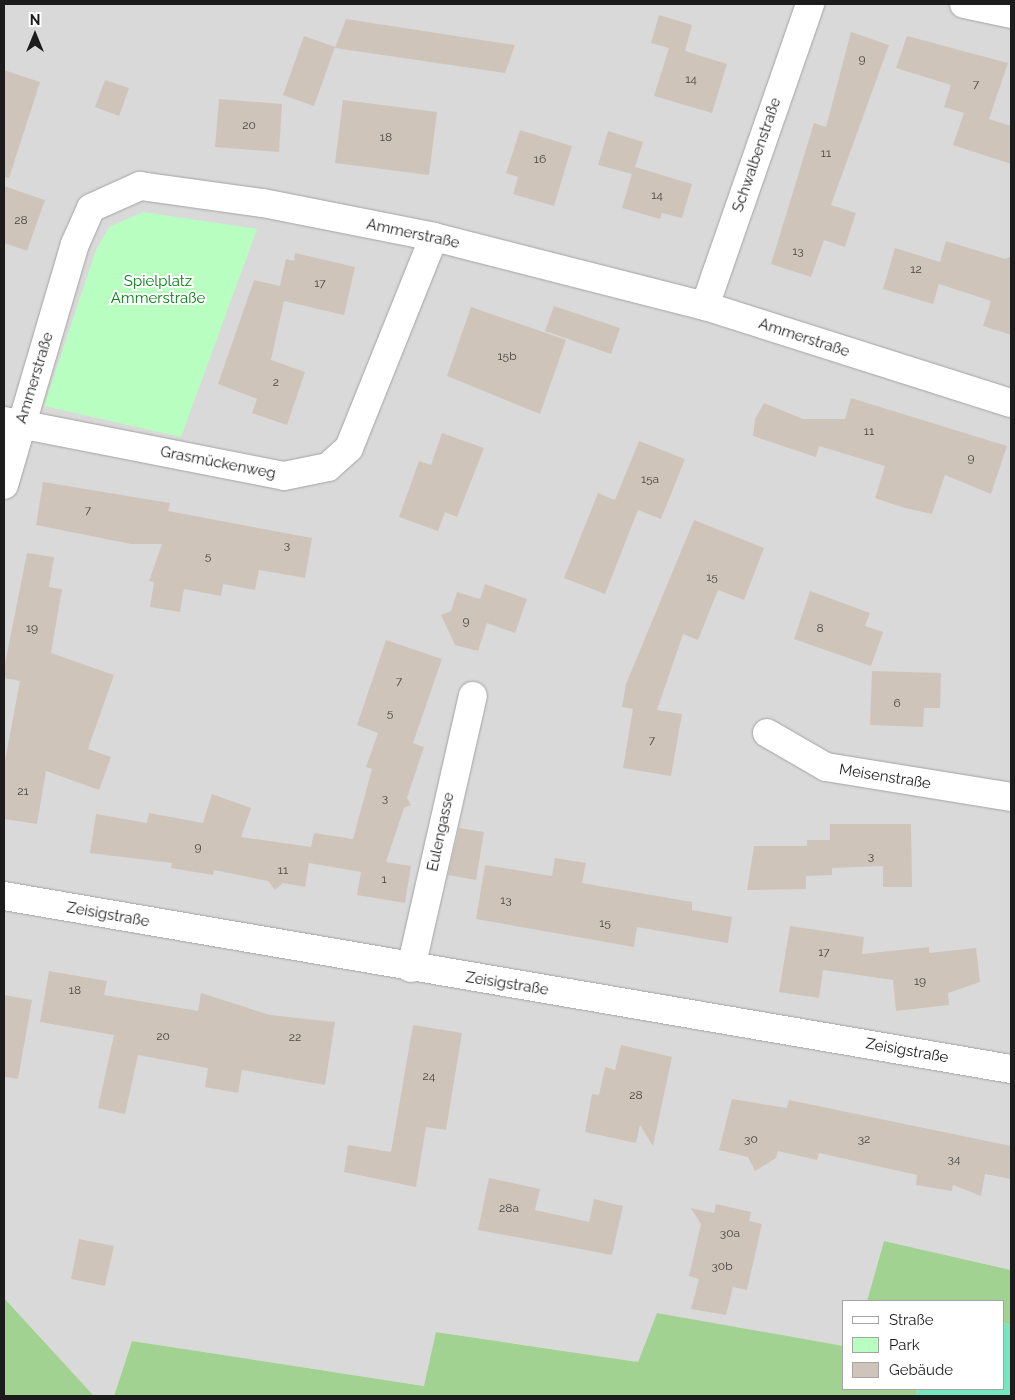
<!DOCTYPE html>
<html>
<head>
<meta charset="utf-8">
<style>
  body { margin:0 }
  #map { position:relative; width:1015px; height:1400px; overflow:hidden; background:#efebe0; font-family:Raleway,sans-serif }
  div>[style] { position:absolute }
  .residential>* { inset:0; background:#dad9d9 }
  .forest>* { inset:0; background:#a1d291 }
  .park>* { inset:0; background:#b8fec1 }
  .pitch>* { inset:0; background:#76e6c0 }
  .building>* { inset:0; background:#cfc4b9 }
  .roads { filter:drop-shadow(0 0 1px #a3a3a3) drop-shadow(0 0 1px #a3a3a3) }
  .minor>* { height:28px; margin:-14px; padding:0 14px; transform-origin:14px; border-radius:14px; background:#fff }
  span { translate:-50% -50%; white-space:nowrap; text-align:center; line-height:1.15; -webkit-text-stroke:4px #fff; paint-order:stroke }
  .number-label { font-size:12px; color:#494643 }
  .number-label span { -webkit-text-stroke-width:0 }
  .street-label { font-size:15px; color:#1c1c1c }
  .park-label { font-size:15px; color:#028213 }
  .frame { position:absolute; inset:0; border:5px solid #1c1c1c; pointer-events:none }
  .legend { position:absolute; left:842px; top:1300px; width:162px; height:90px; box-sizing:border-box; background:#fff; border:1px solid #a4a4a4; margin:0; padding:6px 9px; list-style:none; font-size:15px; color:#1c1c1c }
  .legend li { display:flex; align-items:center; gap:10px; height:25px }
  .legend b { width:25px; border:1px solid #a4a4a4 }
  .north { position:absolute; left:10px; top:10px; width:50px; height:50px; -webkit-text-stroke:4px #fff; paint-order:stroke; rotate:0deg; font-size:14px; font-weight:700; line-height:20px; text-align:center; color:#1c1c1c }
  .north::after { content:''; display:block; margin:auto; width:18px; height:22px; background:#1c1c1c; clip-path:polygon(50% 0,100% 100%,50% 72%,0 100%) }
</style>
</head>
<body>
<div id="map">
  <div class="residential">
    <i style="clip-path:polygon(4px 4px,1011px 4px,1011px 1270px,884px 1241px,867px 1301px,844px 1301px,844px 1346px,657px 1314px,638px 1362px,437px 1332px,425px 1386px,132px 1341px,114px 1396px,94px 1396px,4px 1298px)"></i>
  </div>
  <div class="forest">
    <i style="clip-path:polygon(884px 1241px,1011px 1270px,1011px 1326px,1004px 1323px,1004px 1301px,867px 1301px)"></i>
    <i style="clip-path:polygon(4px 1298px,94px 1396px,4px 1396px)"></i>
    <i style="clip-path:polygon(657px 1313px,844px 1346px,844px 1389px,918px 1389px,916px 1396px,114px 1396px,132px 1341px,424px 1386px,436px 1332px,638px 1362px)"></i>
  </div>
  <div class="park">
    <i style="clip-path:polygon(143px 212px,257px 229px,181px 437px,44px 406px,96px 250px,109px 227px)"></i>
  </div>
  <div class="pitch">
    <i style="clip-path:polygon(1004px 1323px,1011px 1326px,1011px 1396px,916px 1396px,918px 1389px,1004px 1389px)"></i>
  </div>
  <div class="building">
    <i style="clip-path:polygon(659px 15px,692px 25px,685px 51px,727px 64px,712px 113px,654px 96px,669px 48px,651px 43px)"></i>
    <i style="clip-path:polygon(346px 19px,488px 41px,515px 45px,505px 73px,335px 48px)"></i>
    <i style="clip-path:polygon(851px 32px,889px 45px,831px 205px,856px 213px,845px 247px,824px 240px,811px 277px,771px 264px,814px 123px,826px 127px)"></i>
    <i style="clip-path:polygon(304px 36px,335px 47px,314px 106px,283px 95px)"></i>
    <i style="clip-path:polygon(907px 36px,1008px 63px,989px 119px,1011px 126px,1011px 164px,953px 145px,964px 113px,944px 107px,951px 85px,896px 68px)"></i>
    <i style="clip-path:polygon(4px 70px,40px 82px,9px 178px,4px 177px)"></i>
    <i style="clip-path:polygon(105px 80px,129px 88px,119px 116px,95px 107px)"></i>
    <i style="clip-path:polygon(219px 99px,282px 104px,279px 152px,215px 147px)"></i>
    <i style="clip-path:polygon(343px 100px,437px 112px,429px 175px,335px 163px)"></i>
    <i style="clip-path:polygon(520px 130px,572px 146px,554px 206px,513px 194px,518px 177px,506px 173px)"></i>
    <i style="clip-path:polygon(608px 131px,643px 142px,635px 167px,692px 184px,682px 218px,662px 213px,660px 219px,622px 208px,632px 174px,598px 165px)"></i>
    <i style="clip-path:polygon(4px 186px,45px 200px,27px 251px,4px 243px)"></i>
    <i style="clip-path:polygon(946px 241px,1005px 259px,1011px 256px,1011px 335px,983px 326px,991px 301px,939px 284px,933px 304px,883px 289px,895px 248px,940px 262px)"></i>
    <i style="clip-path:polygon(295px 253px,355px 267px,344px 315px,284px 301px,271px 360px,305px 372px,287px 425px,252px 413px,257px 399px,218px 384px,254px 280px,280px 286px,286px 259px,294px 261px)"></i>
    <i style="clip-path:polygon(554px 306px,620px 328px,611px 354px,545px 331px)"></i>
    <i style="clip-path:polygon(471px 307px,566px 340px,540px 414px,447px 376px)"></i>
    <i style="clip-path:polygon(851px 398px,1007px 446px,991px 494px,945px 475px,932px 514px,905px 508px,875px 498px,885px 466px,819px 446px,816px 457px,753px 436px,755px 419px,764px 403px,803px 419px,845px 419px)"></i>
    <i style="clip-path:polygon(442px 433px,484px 448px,457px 517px,445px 512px,438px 531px,399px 517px,419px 461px,431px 465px)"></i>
    <i style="clip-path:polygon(639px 441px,685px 459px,661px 519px,638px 510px,605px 594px,564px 578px,598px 493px,615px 500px)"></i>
    <i style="clip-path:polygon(43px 482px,170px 503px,168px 511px,312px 538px,305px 578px,259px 570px,255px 590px,223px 584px,221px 596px,184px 589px,180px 612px,150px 607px,154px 582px,149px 581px,162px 544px,131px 544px,36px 525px)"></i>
    <i style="clip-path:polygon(694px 520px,764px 548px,744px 600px,718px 590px,698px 640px,683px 634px,657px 710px,682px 714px,671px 776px,623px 768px,633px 709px,622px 707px,626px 684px)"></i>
    <i style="clip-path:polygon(27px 553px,54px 557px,49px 587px,62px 589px,51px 653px,114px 675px,88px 749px,111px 757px,99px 790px,46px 771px,37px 824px,4px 819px,4px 766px,20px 681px,4px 678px,4px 669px)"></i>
    <i style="clip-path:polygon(485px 584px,527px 599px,515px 633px,487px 623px,478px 651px,455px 645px,441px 615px,451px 611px,457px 592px,480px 599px)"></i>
    <i style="clip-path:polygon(810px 591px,870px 613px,865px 626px,883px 632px,871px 666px,794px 639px)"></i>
    <i style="clip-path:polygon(386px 640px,442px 659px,413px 743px,424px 747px,407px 798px,411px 805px,404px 808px,386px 862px,411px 866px,405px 903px,357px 895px,361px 872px,309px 863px,305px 887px,283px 883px,275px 890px,268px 881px,214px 870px,213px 875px,171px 868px,172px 863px,90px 853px,96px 814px,147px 823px,149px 813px,203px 823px,212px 794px,251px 808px,241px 837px,311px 847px,314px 833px,353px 839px,372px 769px,366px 767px,378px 733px,357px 725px)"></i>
    <i style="clip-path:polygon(872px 671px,941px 673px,940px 708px,924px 708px,923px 727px,870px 725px)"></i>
    <i style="clip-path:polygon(830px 824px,911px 824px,912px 887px,883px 887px,883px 866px,832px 868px,832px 875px,806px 876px,806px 889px,747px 890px,754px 846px,807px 846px,807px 840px,830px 840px)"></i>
    <i style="clip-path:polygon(459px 828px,484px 832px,476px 880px,448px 875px)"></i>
    <i style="clip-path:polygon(555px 858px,586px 863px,582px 883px,692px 902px,692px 910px,732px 917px,728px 943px,637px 927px,634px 947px,476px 919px,485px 865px,552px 876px)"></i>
    <i style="clip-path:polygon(790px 926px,864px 937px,862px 954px,929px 947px,929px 953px,976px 948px,980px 982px,948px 993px,949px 1005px,896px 1011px,893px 980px,823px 970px,819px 998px,779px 992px)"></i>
    <i style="clip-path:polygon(49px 971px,107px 981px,104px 995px,198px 1011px,201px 993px,270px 1015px,335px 1022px,325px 1085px,242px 1070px,238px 1093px,205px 1087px,208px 1068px,138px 1055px,125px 1114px,98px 1108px,114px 1035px,40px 1022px)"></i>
    <i style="clip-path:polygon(4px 995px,32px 1000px,18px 1079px,4px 1077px)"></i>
    <i style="clip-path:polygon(413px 1025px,462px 1033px,446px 1130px,426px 1127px,416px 1187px,344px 1172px,348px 1145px,391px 1152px)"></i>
    <i style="clip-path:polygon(621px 1045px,672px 1057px,653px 1146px,640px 1125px,636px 1143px,585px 1132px,592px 1094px,599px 1095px,605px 1067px,615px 1070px)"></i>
    <i style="clip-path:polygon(732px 1099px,787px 1108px,789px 1100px,1011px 1146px,1011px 1179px,985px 1174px,981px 1196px,953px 1185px,952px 1191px,916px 1185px,917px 1175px,819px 1153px,817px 1160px,778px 1151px,776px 1158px,755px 1171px,748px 1157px,719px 1150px)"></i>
    <i style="clip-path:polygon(489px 1178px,540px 1189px,535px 1210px,589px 1222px,594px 1199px,623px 1206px,612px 1255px,478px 1230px)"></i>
    <i style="clip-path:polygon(716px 1204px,751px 1212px,749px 1221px,762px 1224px,747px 1290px,733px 1287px,726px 1315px,691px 1309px,699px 1279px,689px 1276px,701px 1224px,691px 1208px,714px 1213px)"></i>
    <i style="clip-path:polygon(79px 1239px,114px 1246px,105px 1286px,71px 1279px)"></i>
  </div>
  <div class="roads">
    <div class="minor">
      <i style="left:964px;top:4px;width:48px;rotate:12deg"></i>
      <i style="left:705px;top:306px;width:320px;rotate:-70.8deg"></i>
      <i style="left:4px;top:421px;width:285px;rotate:11.1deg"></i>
      <i style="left:284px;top:476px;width:45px;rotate:-11.6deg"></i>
      <i style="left:328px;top:467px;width:28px;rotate:-42deg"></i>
      <i style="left:349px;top:448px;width:227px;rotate:-68.1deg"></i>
      <i style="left:4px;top:485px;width:251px;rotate:-73.6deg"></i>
      <i style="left:75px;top:244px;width:39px;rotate:-66deg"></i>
      <i style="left:91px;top:208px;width:54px;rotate:-24.2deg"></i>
      <i style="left:140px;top:186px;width:124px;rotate:7.9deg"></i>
      <i style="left:263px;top:203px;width:174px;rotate:11.2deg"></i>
      <i style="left:434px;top:237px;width:280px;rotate:14.3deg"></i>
      <i style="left:705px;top:306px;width:321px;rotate:17.6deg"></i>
      <i style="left:767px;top:733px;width:68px;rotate:30deg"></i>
      <i style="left:826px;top:767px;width:187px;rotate:9.2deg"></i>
      <i style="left:4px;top:896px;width:1022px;rotate:9.75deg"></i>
      <i style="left:411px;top:968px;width:279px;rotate:-77.2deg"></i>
    </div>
  </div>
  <div class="number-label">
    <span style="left:862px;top:60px">9</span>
    <span style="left:691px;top:80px">14</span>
    <span style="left:976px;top:85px">7</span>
    <span style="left:249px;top:126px">20</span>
    <span style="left:386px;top:138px">18</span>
    <span style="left:826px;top:154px">11</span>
    <span style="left:540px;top:160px">16</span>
    <span style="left:657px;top:196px">14</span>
    <span style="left:21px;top:221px">28</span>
    <span style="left:798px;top:252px">13</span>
    <span style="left:916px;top:270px">12</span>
    <span style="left:320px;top:284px">17</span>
    <span style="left:507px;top:357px">15b</span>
    <span style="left:276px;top:383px">2</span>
    <span style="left:869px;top:432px">11</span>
    <span style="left:971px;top:459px">9</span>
    <span style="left:650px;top:480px">15a</span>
    <span style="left:88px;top:511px">7</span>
    <span style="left:287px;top:546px">3</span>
    <span style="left:208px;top:557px">5</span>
    <span style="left:712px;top:578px">15</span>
    <span style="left:466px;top:622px">9</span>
    <span style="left:32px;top:629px">19</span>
    <span style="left:820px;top:629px">8</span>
    <span style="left:399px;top:682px">7</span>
    <span style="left:897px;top:704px">6</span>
    <span style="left:390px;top:714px">5</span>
    <span style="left:652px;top:741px">7</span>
    <span style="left:23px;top:792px">21</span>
    <span style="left:385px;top:799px">3</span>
    <span style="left:198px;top:848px">9</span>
    <span style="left:871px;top:857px">3</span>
    <span style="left:283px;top:871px">11</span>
    <span style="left:384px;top:880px">1</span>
    <span style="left:506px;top:901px">13</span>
    <span style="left:605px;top:924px">15</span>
    <span style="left:824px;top:953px">17</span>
    <span style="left:920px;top:982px">19</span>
    <span style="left:75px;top:991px">18</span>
    <span style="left:163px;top:1037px">20</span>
    <span style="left:295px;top:1038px">22</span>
    <span style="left:429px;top:1077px">24</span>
    <span style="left:636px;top:1096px">28</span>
    <span style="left:751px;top:1140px">30</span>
    <span style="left:864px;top:1140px">32</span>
    <span style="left:954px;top:1160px">34</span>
    <span style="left:509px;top:1209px">28a</span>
    <span style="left:730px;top:1234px">30a</span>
    <span style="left:722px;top:1267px">30b</span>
  </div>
  <div class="street-label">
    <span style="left:757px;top:155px;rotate:-71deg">Schwalbenstraße</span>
    <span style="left:413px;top:234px;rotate:12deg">Ammerstraße</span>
    <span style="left:804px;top:338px;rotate:18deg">Ammerstraße</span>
    <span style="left:35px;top:378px;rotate:-73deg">Ammerstraße</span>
    <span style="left:218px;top:463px;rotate:11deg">Grasmückenweg</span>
    <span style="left:885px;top:777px;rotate:9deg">Meisenstraße</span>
    <span style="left:441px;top:832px;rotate:-78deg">Eulengasse</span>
    <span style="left:108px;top:915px;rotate:10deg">Zeisigstraße</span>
    <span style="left:507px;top:984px;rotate:9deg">Zeisigstraße</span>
    <span style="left:907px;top:1051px;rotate:10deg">Zeisigstraße</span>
  </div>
  <div class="park-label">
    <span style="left:158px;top:290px">Spielplatz<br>Ammerstraße</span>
  </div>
  <div class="frame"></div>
  <ul class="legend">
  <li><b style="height:6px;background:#fff"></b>Straße</li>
  <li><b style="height:14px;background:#b8fec1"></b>Park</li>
  <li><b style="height:14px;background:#cfc4b9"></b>Gebäude</li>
  </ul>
  <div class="north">N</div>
</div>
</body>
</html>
